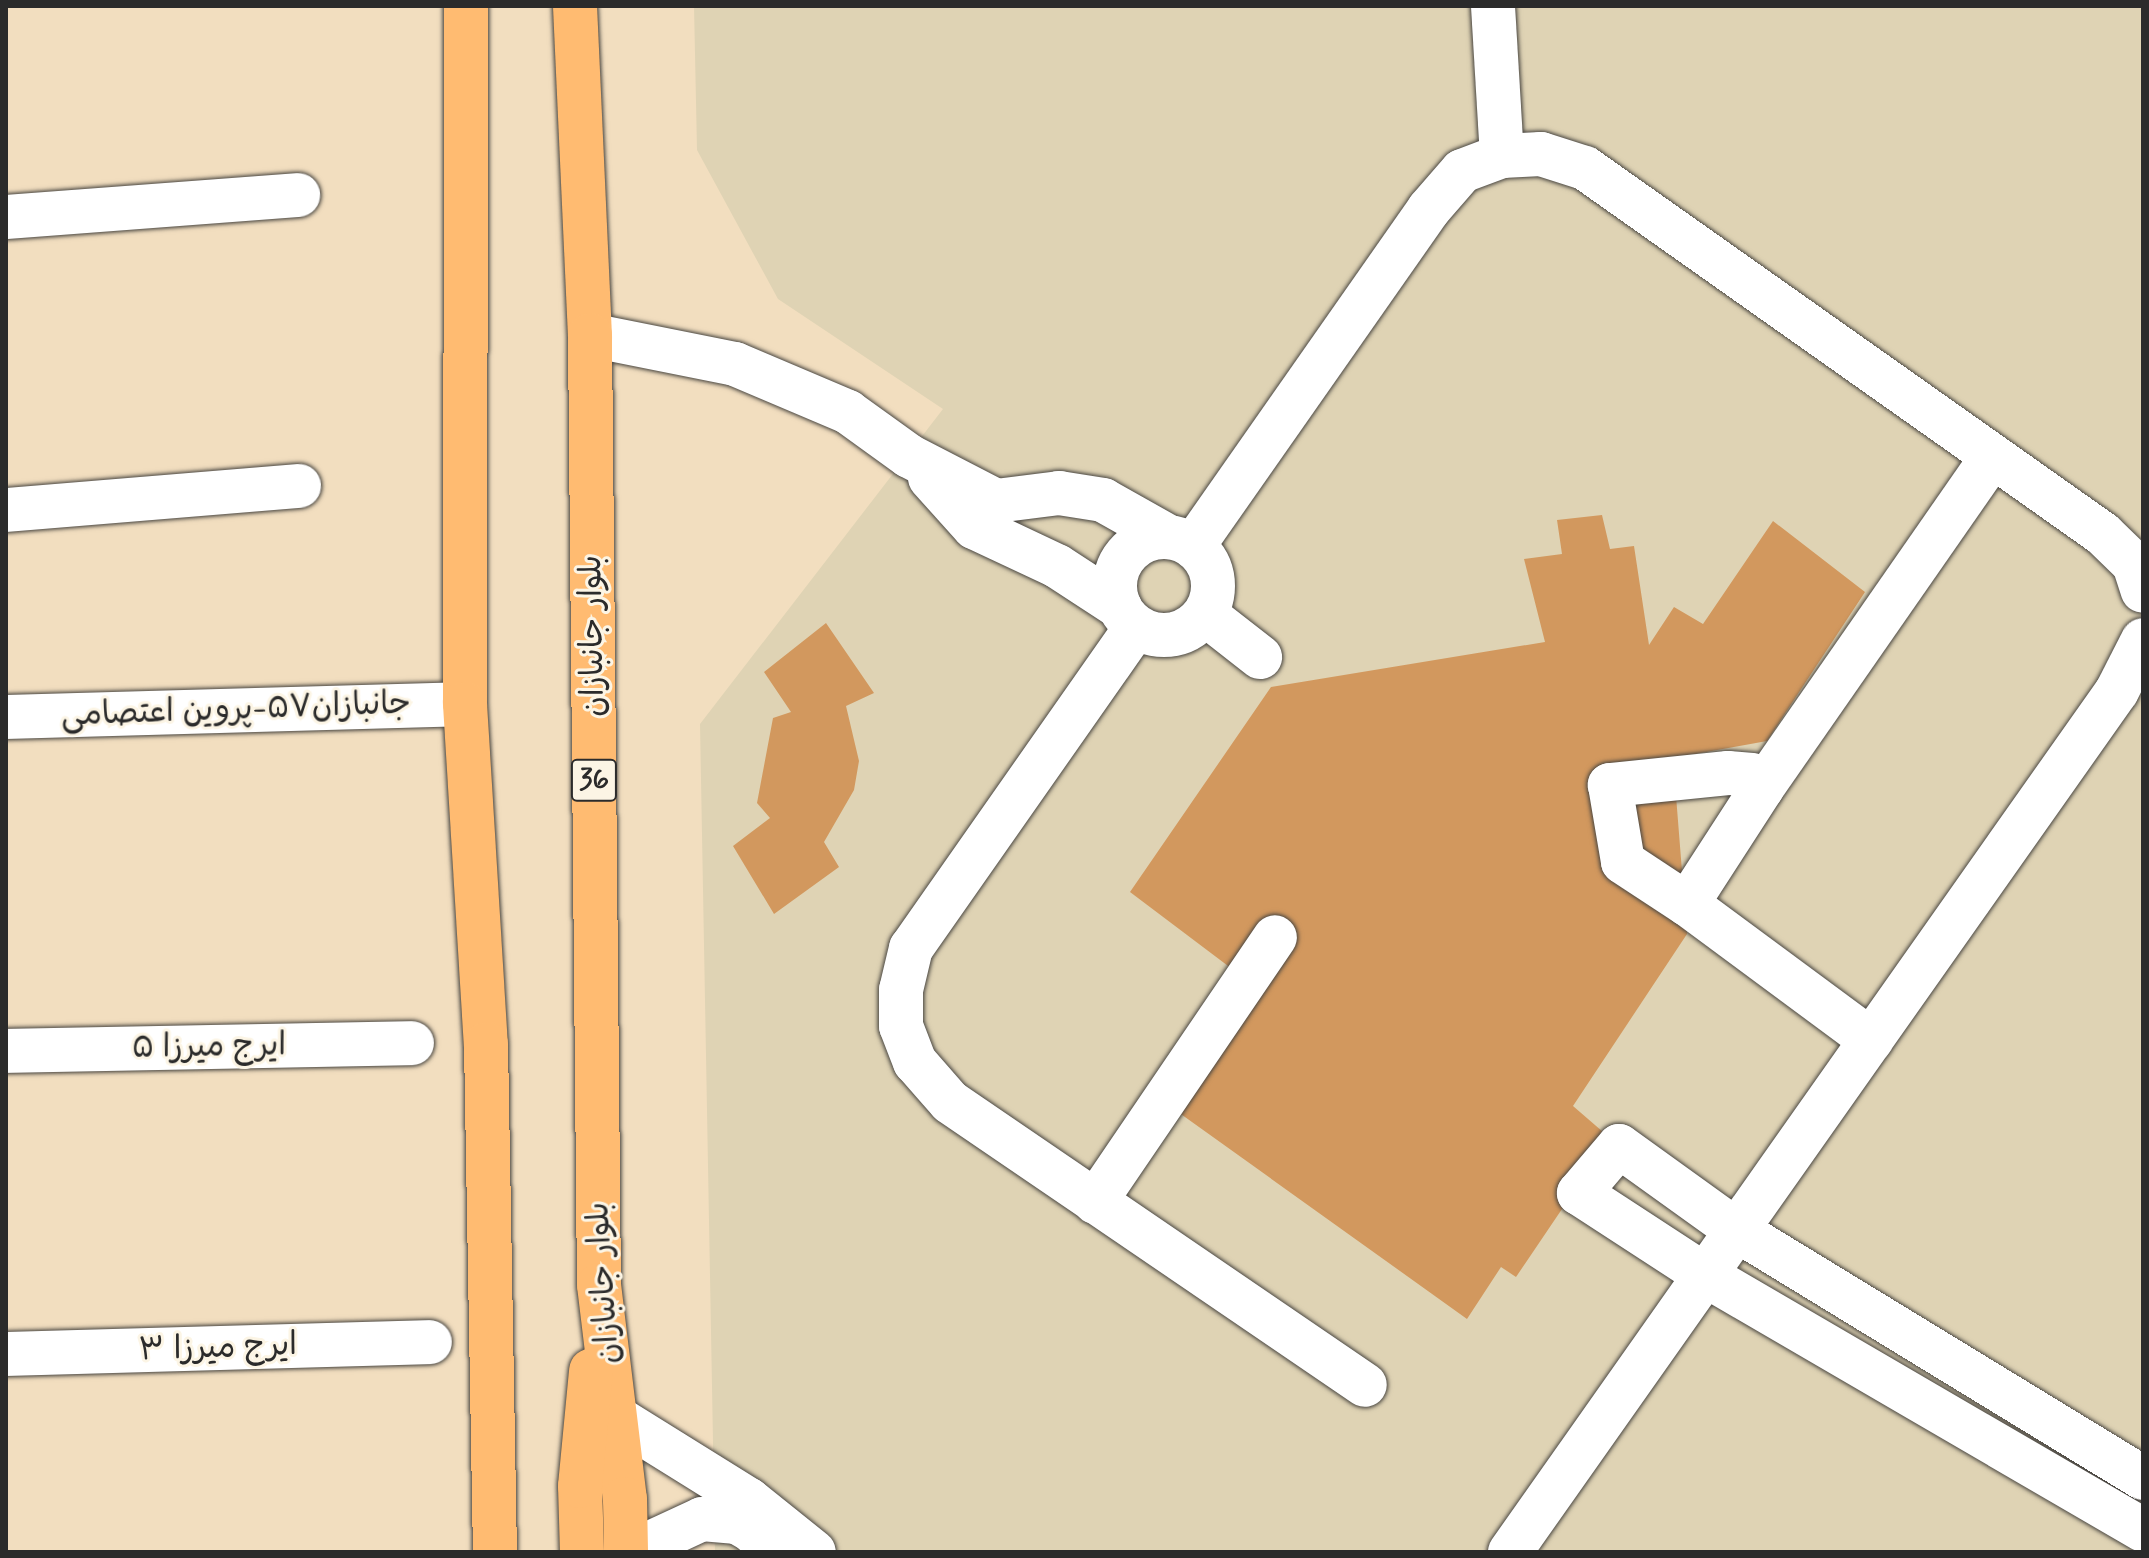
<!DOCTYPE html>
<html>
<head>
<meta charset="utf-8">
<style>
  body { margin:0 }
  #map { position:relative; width:2149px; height:1558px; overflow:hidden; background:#f2debf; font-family:Mynerve,"Playpen Sans Arabic",sans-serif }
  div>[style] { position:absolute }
  .built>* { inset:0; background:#dfd3b4 }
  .building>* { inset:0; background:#d2985e }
  .roads { filter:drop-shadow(0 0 2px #494641) drop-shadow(0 0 2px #494641) }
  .minor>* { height:44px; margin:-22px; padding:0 22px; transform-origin:22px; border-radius:22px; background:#fff }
  .minor>.ring { margin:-22px; padding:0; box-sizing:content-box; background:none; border:44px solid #fff; border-radius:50% }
  .major>* { height:44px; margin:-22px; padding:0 22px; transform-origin:22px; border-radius:22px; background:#ffbb71 }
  span { translate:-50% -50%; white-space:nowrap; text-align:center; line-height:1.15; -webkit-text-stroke:6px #fcf5e5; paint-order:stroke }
  .shield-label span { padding:2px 6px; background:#fcf5e5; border:2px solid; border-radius:6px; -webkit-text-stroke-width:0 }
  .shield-label { font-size:30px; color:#2b2b2b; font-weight:700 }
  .street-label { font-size:32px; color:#2b2b2b }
  .frame { position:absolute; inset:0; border:8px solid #2b2b2b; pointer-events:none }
</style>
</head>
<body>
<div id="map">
  <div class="built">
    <i style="clip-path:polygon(694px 6px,2143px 6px,2143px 1552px,715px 1552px,700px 724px,943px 409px,778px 299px,697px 150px)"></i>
  </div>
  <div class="building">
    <i style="clip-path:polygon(1602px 515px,1610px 549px,1634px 546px,1649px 645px,1674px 607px,1703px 624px,1773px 521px,1865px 592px,1767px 741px,1673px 758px,1687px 934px,1573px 1106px,1610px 1138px,1516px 1277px,1501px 1267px,1467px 1319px,1171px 1107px,1252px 984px,1130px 892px,1271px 687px,1545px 642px,1524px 559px,1562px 554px,1557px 520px)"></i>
    <i style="clip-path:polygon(826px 623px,874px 693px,846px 706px,859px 761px,854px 790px,824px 842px,839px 867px,774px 914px,733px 846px,770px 818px,757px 803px,773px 718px,791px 712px,764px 672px)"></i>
  </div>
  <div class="roads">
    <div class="minor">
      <i style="left:1493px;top:6px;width:150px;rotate:86.6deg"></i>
      <i style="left:6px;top:217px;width:293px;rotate:-4.3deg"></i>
      <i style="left:590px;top:335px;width:148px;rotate:11.3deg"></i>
      <i style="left:735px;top:364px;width:123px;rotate:23deg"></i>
      <i style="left:848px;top:412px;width:75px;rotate:35.8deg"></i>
      <i style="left:909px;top:456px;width:98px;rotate:27.3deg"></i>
      <i style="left:996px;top:501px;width:64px;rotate:-7.2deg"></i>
      <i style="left:1059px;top:493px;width:45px;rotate:9deg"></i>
      <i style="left:1103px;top:500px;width:76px;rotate:29.3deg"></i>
      <i style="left:930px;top:478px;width:66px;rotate:48.1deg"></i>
      <i style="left:974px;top:527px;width:92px;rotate:25.2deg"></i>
      <i style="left:1057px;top:566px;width:75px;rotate:33.1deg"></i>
      <i style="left:6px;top:510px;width:294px;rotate:-4.7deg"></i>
      <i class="ring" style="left:1115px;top:537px;width:54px;height:54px"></i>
      <i style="left:1193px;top:546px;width:411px;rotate:-55deg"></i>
      <i style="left:1429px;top:209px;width:50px;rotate:-49deg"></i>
      <i style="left:1462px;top:171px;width:43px;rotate:-20.6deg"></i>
      <i style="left:1502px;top:156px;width:39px;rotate:-3deg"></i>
      <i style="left:1541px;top:154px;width:46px;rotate:17.7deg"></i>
      <i style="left:1585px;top:168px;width:634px;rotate:35.24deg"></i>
      <i style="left:2103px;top:534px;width:43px;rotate:44.1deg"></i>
      <i style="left:2134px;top:564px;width:28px;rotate:72deg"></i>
      <i style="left:1205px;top:614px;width:70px;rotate:38deg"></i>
      <i style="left:1136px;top:627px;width:392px;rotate:125deg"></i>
      <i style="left:911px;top:948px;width:43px;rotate:103.4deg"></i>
      <i style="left:901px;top:990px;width:36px;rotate:90deg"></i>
      <i style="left:901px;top:1026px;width:39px;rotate:69deg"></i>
      <i style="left:915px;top:1062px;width:53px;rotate:48.8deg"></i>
      <i style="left:950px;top:1102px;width:502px;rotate:34.29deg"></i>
      <i style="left:6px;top:717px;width:459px;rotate:-1.6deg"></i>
      <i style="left:1762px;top:788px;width:404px;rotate:-55.2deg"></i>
      <i style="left:1687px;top:904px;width:138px;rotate:-57.1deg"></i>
      <i style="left:1762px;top:788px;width:16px;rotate:-128deg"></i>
      <i style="left:1752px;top:775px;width:24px;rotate:-175deg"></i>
      <i style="left:1728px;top:773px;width:119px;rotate:174.2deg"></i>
      <i style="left:1610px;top:785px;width:78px;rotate:80.4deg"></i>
      <i style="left:1623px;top:862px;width:77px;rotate:33.3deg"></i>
      <i style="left:1687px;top:904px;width:229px;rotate:36.5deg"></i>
      <i style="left:6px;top:1051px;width:406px;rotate:-1.1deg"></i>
      <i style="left:1095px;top:1202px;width:320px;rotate:-55.8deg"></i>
      <i style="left:6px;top:1354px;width:424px;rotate:-1.6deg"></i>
      <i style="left:614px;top:1416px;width:159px;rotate:31.9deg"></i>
      <i style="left:749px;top:1500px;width:83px;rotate:38.7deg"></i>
      <i style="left:2143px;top:1478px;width:477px;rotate:-148.6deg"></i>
      <i style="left:1736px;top:1230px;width:144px;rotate:-144.3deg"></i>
      <i style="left:1619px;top:1146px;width:62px;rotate:130.4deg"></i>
      <i style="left:1579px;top:1193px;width:150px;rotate:33.1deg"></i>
      <i style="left:1705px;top:1275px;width:507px;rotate:30.21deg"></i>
      <i style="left:631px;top:1552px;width:78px;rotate:-24.9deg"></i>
      <i style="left:702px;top:1519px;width:35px;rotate:5deg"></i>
      <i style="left:737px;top:1522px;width:16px;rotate:30deg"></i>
      <i style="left:751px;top:1530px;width:32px;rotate:44deg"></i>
      <i style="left:1510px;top:1552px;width:1053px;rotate:-54.82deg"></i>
      <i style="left:2117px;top:691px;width:57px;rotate:-63deg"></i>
    </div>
    <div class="major">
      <i style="left:466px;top:6px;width:698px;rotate:90.08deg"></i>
      <i style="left:465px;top:704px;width:341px;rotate:86.5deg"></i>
      <i style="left:486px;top:1044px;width:508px;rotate:88.99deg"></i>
      <i style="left:575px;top:6px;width:329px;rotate:87.4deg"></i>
      <i style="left:590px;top:335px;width:950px;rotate:89.46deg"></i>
      <i style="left:599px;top:1285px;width:216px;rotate:83.1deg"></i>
      <i style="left:625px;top:1499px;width:53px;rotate:88.9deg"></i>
      <i style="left:582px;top:1552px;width:66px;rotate:-91.7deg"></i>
      <i style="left:580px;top:1486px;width:116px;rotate:-84.5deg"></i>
    </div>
  </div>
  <div class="shield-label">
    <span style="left:594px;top:780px">36</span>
  </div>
  <div class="street-label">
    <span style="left:593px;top:636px;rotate:-91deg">بلوار جانبازان</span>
    <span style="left:236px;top:710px;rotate:-2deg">جانبازان۵۷-پروین اعتصامی</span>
    <span style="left:209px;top:1047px;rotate:-1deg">ایرج میرزا ۵</span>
    <span style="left:604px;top:1283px;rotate:-94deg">بلوار جانبازان</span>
    <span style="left:218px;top:1348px;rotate:-2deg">ایرج میرزا ۳</span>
  </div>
  <div class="frame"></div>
</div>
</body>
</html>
